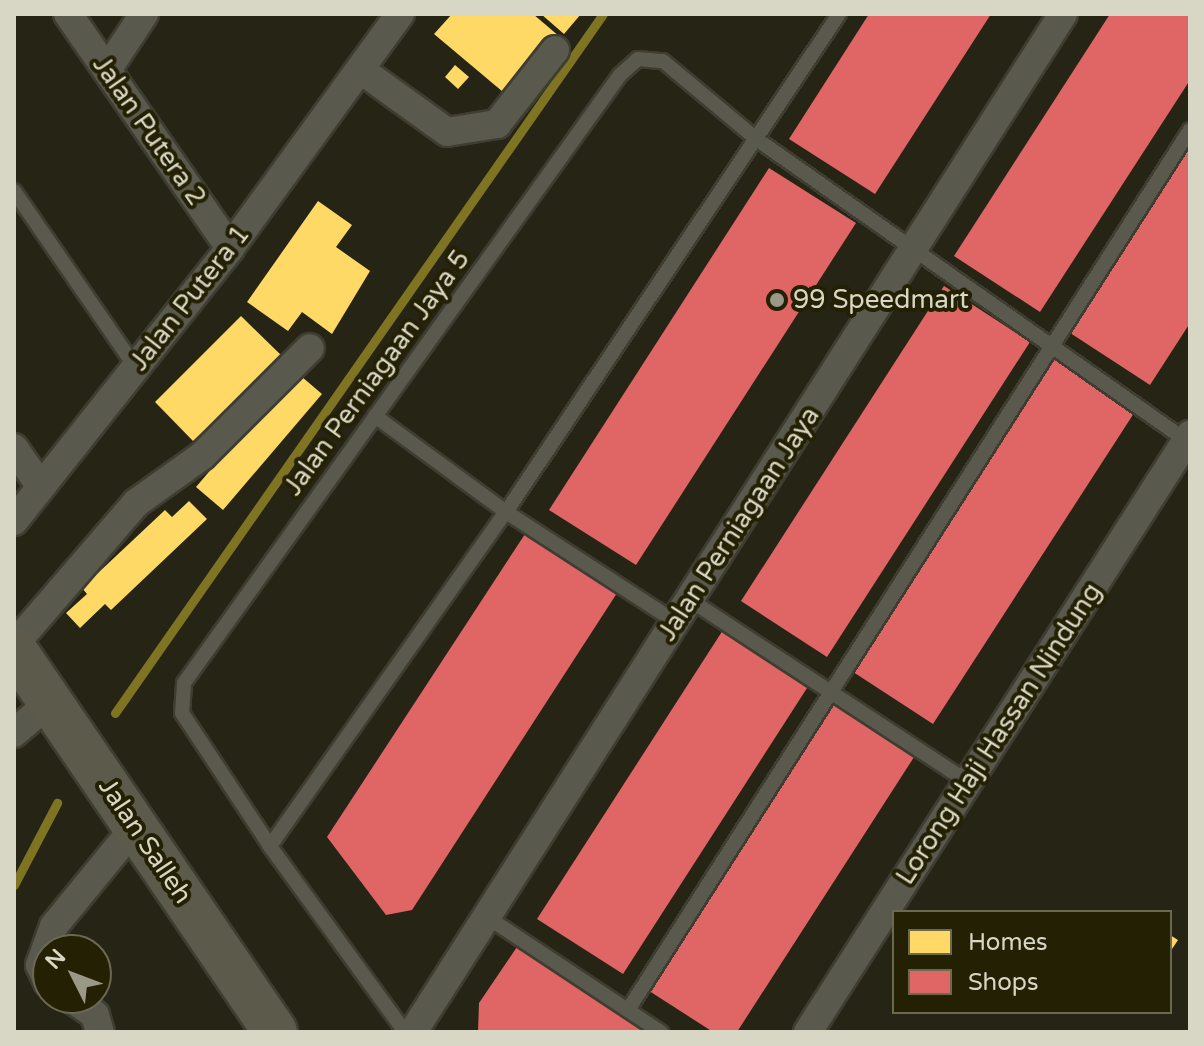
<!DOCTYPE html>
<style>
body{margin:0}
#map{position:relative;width:1204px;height:1046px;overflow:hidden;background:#262414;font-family:"Varela Round",sans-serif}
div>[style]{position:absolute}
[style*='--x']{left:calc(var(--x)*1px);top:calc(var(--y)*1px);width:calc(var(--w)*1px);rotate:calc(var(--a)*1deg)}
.homes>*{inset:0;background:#ffd966}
.shops>*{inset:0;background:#e06666}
.stream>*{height:9px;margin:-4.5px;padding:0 4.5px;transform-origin:4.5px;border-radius:4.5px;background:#7f7422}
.roads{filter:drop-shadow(2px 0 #3f3d32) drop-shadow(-2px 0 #3f3d32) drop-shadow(0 2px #3f3d32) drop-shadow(0 -2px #3f3d32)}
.service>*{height:14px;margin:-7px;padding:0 7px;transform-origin:7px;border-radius:7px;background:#5a594d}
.minor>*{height:28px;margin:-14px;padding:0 14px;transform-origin:14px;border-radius:14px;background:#5a594d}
.primary>*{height:44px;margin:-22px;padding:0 22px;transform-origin:22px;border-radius:22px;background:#5c5a4a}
.dots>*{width:22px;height:22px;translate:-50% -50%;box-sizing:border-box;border:4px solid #242003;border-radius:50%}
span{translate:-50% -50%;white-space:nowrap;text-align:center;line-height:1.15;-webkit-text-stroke:8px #242003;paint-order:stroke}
.street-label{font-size:26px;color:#d8d6c5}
.poi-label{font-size:26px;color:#d8d6c5}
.left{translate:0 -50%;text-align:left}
.frame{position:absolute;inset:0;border:16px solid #d8d6c5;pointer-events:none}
.legend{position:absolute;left:892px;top:910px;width:280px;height:104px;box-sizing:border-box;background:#242003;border:2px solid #6c6951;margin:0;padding:10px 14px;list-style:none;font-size:24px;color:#d8d6c5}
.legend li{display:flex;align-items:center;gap:16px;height:40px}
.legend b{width:40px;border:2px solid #6c6951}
.north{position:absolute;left:32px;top:934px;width:80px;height:80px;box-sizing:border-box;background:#242003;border:2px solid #6c6951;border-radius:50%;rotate:312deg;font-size:22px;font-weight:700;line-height:32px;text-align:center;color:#d8d6c5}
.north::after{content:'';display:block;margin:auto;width:28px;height:36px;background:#9a9887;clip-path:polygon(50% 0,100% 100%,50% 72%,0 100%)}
</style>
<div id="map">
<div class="homes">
<div style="clip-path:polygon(452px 14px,533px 14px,560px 37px,509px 97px,434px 34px)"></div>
<div style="clip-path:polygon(541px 14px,581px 14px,564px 34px)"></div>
<div style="clip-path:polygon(455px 65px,469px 77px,458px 89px,445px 77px)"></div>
<div style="clip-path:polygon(318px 201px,352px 225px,336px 247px,370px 271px,332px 334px,302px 312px,288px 331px,247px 302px)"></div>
<div style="clip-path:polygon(241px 316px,283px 357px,193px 441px,155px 402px)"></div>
<div style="clip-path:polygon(295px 371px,322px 394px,223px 510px,196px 487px)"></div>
<div style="clip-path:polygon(189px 501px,207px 519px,111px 610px,105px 604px,80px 628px,66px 613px,87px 594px,82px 588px,165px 510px,172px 517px)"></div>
<div style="clip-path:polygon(1170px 935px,1178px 940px,1170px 952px)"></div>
</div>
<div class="shops">
<div style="clip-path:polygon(869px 14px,991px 14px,875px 194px,789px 139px)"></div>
<div style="clip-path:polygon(1110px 14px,1190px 14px,1190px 80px,1040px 312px,954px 256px)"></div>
<div style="clip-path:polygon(1190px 133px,1190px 323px,1150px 385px,1064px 329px)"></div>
<div style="clip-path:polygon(769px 168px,856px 223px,636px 565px,549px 510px)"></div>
<div style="clip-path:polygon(944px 286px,1030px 342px,827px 657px,741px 601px)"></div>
<div style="clip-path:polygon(1050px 354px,1136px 410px,933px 724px,847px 668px)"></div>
<div style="clip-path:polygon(527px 531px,619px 590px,412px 910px,386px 915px,327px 837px)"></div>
<div style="clip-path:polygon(723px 630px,809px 685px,623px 974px,537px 919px)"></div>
<div style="clip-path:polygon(829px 699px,916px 754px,737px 1032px,713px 1032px,643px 987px)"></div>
<div style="clip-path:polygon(521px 941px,659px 1032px,478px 1032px,479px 1003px)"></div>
</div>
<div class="stream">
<div style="--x:115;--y:713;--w:852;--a:-55.08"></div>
<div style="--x:14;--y:885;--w:93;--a:-62.3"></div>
</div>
<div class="roads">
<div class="service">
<div style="--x:14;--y:191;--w:215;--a:55.4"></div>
<div style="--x:375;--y:416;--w:162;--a:36.2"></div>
<div style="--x:506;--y:512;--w:202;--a:32.9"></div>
<div style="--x:690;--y:600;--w:332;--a:33.2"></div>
<div style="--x:270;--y:846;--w:409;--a:-54.8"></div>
<div style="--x:506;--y:512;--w:599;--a:-56.23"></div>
<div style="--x:487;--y:917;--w:209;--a:33.5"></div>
<div style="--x:628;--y:1010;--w:1044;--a:-57.44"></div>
<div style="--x:405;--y:1032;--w:230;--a:-126"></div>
<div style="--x:270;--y:846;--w:159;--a:-123.5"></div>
<div style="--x:182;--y:713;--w:30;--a:-86"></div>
<div style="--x:184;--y:683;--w:748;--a:-54.36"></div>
<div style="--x:620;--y:75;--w:24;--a:-42"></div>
<div style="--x:638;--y:59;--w:25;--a:5"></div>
<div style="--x:663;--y:61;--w:120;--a:39.9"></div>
<div style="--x:755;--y:138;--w:528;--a:35.05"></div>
</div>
<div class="minor">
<div style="--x:68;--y:14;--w:285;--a:55.3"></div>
<div style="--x:107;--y:70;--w:67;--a:-56.5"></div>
<div style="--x:361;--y:70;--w:106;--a:35.8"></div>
<div style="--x:447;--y:132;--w:51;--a:-9.1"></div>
<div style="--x:497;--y:124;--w:94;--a:-51.9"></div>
<div style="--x:14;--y:448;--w:47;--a:55.3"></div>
<div style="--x:14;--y:521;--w:348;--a:-51.6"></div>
<div style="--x:230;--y:248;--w:289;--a:-54"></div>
<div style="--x:14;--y:645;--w:187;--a:-49.3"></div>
<div style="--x:136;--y:503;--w:82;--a:-35.6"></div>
<div style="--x:203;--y:455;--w:151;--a:-45"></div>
<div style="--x:14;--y:733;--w:48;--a:-40.7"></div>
<div style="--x:48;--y:982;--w:19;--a:-115"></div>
<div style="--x:40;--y:965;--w:41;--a:-70.3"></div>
<div style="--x:54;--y:926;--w:128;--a:-50.7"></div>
<div style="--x:71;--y:998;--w:29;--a:35"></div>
<div style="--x:95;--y:1015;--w:18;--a:74"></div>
<div style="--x:413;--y:1032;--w:1208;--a:-57.44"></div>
<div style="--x:808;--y:1032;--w:709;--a:-57.39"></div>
</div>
<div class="primary">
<div style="--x:14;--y:649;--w:463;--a:55.7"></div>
</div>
</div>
<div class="dots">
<div style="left:777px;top:300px;background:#9a9887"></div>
</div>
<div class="street-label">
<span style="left:149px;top:131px;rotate:55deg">Jalan Putera 2</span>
<span style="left:190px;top:298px;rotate:-52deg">Jalan Putera 1</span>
<span style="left:377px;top:373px;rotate:-54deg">Jalan Perniagaan Jaya 5</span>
<span style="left:739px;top:524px;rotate:-57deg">Jalan Perniagaan Jaya</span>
<span style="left:999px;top:734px;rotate:-57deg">Lorong Haji Hassan Nindung</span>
<span style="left:145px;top:841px;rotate:56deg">Jalan Salleh</span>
</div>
<div class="poi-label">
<span class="left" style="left:793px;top:300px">99 Speedmart</span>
</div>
<div class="frame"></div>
<ul class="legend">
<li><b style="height:22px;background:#ffd966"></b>Homes</li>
<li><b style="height:22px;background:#e06666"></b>Shops</li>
</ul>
<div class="north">N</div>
</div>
